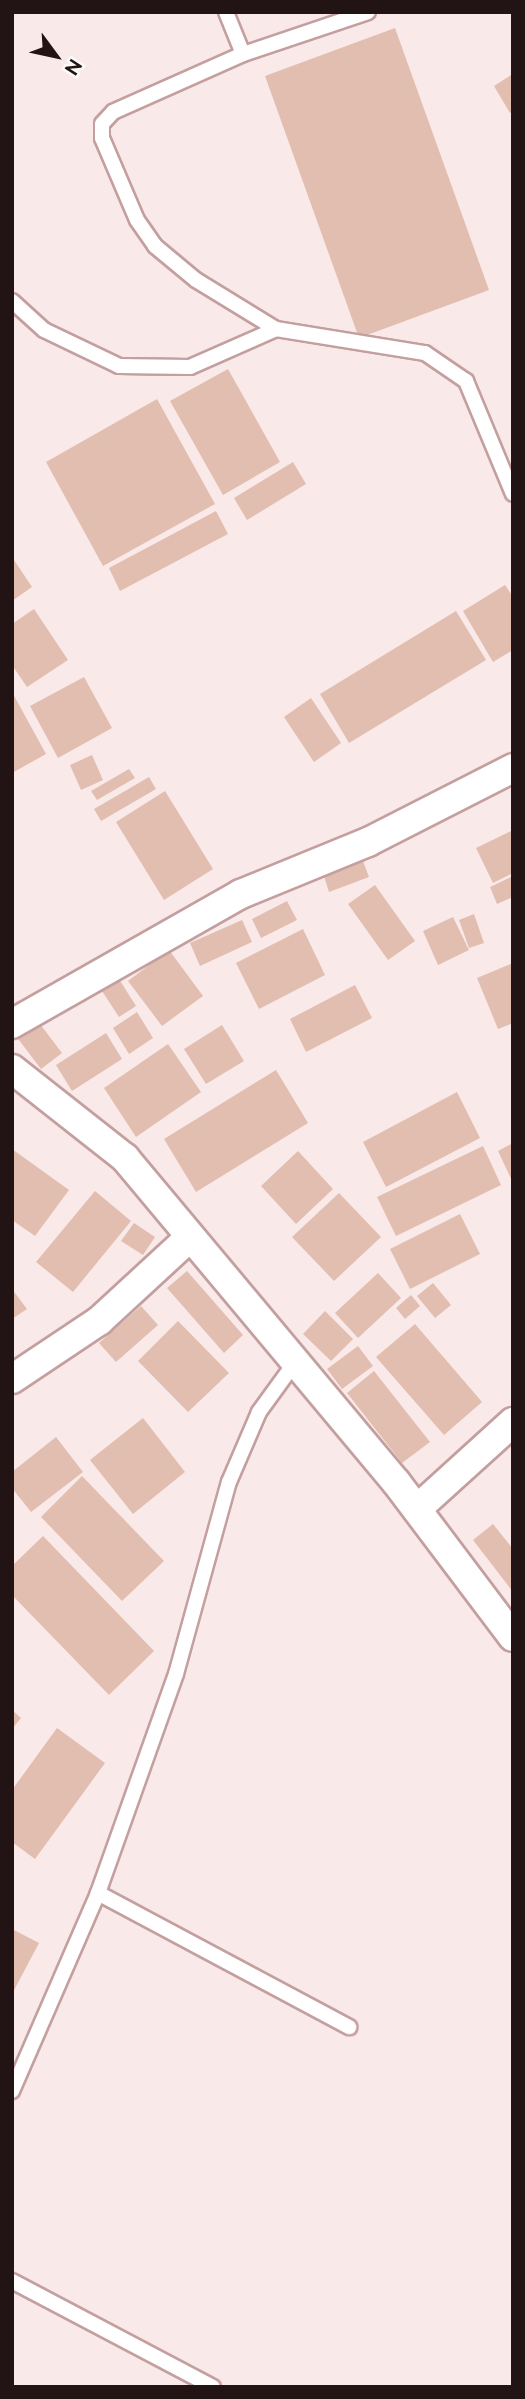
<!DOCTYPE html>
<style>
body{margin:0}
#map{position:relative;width:525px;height:2399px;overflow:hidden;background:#fae9e9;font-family:Raleway,sans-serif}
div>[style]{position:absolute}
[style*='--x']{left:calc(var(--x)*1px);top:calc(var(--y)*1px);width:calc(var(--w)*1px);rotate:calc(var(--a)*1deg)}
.building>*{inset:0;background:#e1beaf}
.roads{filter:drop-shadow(2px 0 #c49f9f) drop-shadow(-2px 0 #c49f9f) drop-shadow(0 2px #c49f9f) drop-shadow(0 -2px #c49f9f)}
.lane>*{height:14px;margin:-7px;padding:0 7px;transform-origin:7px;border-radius:7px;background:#fff}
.street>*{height:28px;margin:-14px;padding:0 14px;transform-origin:14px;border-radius:14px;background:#fff}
span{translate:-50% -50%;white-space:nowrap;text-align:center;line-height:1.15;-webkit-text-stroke:5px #fbfbfb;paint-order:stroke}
.frame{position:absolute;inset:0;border:14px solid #221415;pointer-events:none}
.north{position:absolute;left:21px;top:21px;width:70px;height:70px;-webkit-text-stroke:5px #fbfbfb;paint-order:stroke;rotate:123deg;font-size:19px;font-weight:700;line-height:28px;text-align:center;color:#221415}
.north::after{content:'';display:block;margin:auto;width:24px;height:32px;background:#221415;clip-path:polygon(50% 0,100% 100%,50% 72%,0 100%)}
</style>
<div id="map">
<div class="building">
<div style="clip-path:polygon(395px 28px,489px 290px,359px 338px,265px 76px)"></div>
<div style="clip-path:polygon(511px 75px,513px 111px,510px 113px,494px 86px)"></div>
<div style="clip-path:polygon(228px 369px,280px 462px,223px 495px,170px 401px)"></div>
<div style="clip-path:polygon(157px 399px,215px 504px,103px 566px,46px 462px)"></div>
<div style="clip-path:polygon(293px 462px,306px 484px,247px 520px,234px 498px)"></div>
<div style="clip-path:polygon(216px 511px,228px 534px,120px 591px,109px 568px)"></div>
<div style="clip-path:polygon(12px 557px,32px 587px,12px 601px)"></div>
<div style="clip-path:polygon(505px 585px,513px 597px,513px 650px,493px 662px,463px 611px)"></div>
<div style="clip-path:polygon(34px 609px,68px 660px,27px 687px,12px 665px,12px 624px)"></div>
<div style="clip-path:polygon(456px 611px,486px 660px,349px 743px,320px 694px)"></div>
<div style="clip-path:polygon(84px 677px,112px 728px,58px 758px,30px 706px)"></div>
<div style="clip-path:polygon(12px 692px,46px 754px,12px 773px)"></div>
<div style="clip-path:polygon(311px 698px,341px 743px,314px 762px,284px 717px)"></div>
<div style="clip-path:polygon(92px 755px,103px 780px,81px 790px,70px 765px)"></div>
<div style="clip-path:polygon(129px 769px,135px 778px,97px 800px,91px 791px)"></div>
<div style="clip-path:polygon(149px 777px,156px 789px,101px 821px,94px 809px)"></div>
<div style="clip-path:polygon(165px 791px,213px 869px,164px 900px,116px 822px)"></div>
<div style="clip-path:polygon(513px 830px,513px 873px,493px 883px,476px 848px)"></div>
<div style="clip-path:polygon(363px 861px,369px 877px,329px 892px,324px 876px)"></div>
<div style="clip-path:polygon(513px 876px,513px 897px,497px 904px,490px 887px)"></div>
<div style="clip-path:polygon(375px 885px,415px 941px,388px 960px,348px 904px)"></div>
<div style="clip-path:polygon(287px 901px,297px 920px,261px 938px,252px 919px)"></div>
<div style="clip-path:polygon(474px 914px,484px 943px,469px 948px,459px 920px)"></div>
<div style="clip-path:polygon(453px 917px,469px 950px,438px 965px,423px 931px)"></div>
<div style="clip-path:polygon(242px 920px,252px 942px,200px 966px,190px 943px)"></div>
<div style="clip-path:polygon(303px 929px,325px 975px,259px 1009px,236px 963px)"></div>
<div style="clip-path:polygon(169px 950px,203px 996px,162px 1026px,128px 981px)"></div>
<div style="clip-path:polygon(513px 963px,513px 1023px,498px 1029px,477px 978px)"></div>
<div style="clip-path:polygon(119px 979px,136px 1006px,119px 1017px,102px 991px)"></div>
<div style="clip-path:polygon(355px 985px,372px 1018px,306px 1052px,290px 1019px)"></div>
<div style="clip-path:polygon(137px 1012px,153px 1038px,129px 1054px,113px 1028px)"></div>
<div style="clip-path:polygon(37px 1020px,62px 1053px,41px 1069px,16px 1036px)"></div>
<div style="clip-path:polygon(222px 1025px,244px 1061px,206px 1084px,184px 1049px)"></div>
<div style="clip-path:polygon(106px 1033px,122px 1059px,72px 1091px,56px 1065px)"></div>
<div style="clip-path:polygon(168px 1044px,201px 1092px,136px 1137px,104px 1088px)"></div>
<div style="clip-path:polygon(276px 1070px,308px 1123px,196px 1192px,164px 1139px)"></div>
<div style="clip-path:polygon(457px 1092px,480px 1138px,386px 1187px,363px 1142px)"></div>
<div style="clip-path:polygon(513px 1143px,513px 1183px,498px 1151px)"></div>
<div style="clip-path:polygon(483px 1146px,501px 1185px,396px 1236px,377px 1197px)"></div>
<div style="clip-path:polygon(12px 1149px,69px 1190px,35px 1236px,12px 1220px)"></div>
<div style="clip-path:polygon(298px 1151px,333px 1189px,296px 1224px,261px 1186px)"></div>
<div style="clip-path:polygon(95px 1191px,131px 1221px,73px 1292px,36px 1262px)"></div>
<div style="clip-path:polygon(339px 1193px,381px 1237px,334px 1281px,292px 1237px)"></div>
<div style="clip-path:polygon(460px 1214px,480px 1254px,410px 1289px,390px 1249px)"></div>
<div style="clip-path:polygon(134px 1223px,155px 1237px,143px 1255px,121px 1241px)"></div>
<div style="clip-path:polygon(187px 1271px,243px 1335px,224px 1353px,167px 1288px)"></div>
<div style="clip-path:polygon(378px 1273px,401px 1298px,358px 1338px,335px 1313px)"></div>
<div style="clip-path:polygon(433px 1283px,451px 1305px,435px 1318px,417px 1296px)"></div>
<div style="clip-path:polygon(12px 1289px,27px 1309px,12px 1319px)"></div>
<div style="clip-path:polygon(411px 1295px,420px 1306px,405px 1319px,396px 1308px)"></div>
<div style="clip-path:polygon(141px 1306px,158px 1325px,116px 1362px,99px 1343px)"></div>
<div style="clip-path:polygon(325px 1311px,353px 1339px,331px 1361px,303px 1334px)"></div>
<div style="clip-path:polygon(178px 1321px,229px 1373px,188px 1412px,138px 1361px)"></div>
<div style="clip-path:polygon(415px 1324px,482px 1402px,444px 1435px,376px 1357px)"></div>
<div style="clip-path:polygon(358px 1346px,373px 1366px,342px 1389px,327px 1369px)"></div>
<div style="clip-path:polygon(374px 1371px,430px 1442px,402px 1463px,347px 1393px)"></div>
<div style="clip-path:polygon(143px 1418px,185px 1472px,133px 1514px,90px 1460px)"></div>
<div style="clip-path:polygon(56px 1437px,83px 1472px,31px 1512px,12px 1488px,12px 1472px)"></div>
<div style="clip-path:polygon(82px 1476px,164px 1561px,122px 1601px,41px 1517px)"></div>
<div style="clip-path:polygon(493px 1524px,513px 1549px,513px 1592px,473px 1540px)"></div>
<div style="clip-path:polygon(43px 1536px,154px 1651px,109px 1695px,12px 1595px,12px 1566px)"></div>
<div style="clip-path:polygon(12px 1710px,21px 1718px,12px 1729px)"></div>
<div style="clip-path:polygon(57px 1728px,105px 1763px,35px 1859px,12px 1842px,12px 1790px)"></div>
<div style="clip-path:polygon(12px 1929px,39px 1943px,12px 1994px)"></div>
</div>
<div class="roads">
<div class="lane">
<div style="--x:226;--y:12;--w:45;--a:68"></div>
<div style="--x:368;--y:12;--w:132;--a:161.4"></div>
<div style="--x:243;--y:54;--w:142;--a:156"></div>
<div style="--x:113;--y:112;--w:16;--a:133"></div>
<div style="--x:102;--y:124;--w:14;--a:90"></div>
<div style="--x:102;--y:138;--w:89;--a:66.9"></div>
<div style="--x:137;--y:220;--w:32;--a:55"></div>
<div style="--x:155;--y:246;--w:53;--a:39.7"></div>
<div style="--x:196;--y:280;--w:94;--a:31.5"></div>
<div style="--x:276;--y:329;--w:151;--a:9.2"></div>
<div style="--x:425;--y:353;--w:50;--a:34.3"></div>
<div style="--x:466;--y:381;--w:122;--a:67.4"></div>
<div style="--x:12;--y:301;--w:43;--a:42.2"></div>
<div style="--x:44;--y:330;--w:83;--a:25.6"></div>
<div style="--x:119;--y:366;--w:71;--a:0.8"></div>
<div style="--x:190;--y:367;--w:94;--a:-23.8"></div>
<div style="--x:98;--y:1893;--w:285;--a:28.1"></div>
<div style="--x:12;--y:2091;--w:216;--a:-66.5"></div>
<div style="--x:98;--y:1893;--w:232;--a:-70.4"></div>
<div style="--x:176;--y:1674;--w:199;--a:-74.6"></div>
<div style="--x:229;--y:1482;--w:76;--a:-66.8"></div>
<div style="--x:259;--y:1412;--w:63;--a:-54"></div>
<div style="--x:12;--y:2281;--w:227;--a:27.8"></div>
</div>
<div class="street">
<div style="--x:12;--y:1024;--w:263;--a:-29.6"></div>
<div style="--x:241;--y:894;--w:137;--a:-22.3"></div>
<div style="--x:368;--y:842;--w:163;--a:-27"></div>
<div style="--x:12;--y:1069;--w:144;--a:38.2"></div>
<div style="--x:125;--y:1158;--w:422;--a:50.1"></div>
<div style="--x:396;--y:1482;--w:194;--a:53"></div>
<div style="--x:12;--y:1379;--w:105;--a:-33.7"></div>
<div style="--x:99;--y:1321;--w:124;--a:-42.7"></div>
<div style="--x:417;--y:1509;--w:130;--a:-42.2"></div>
</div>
</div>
<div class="frame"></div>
<div class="north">N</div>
</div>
